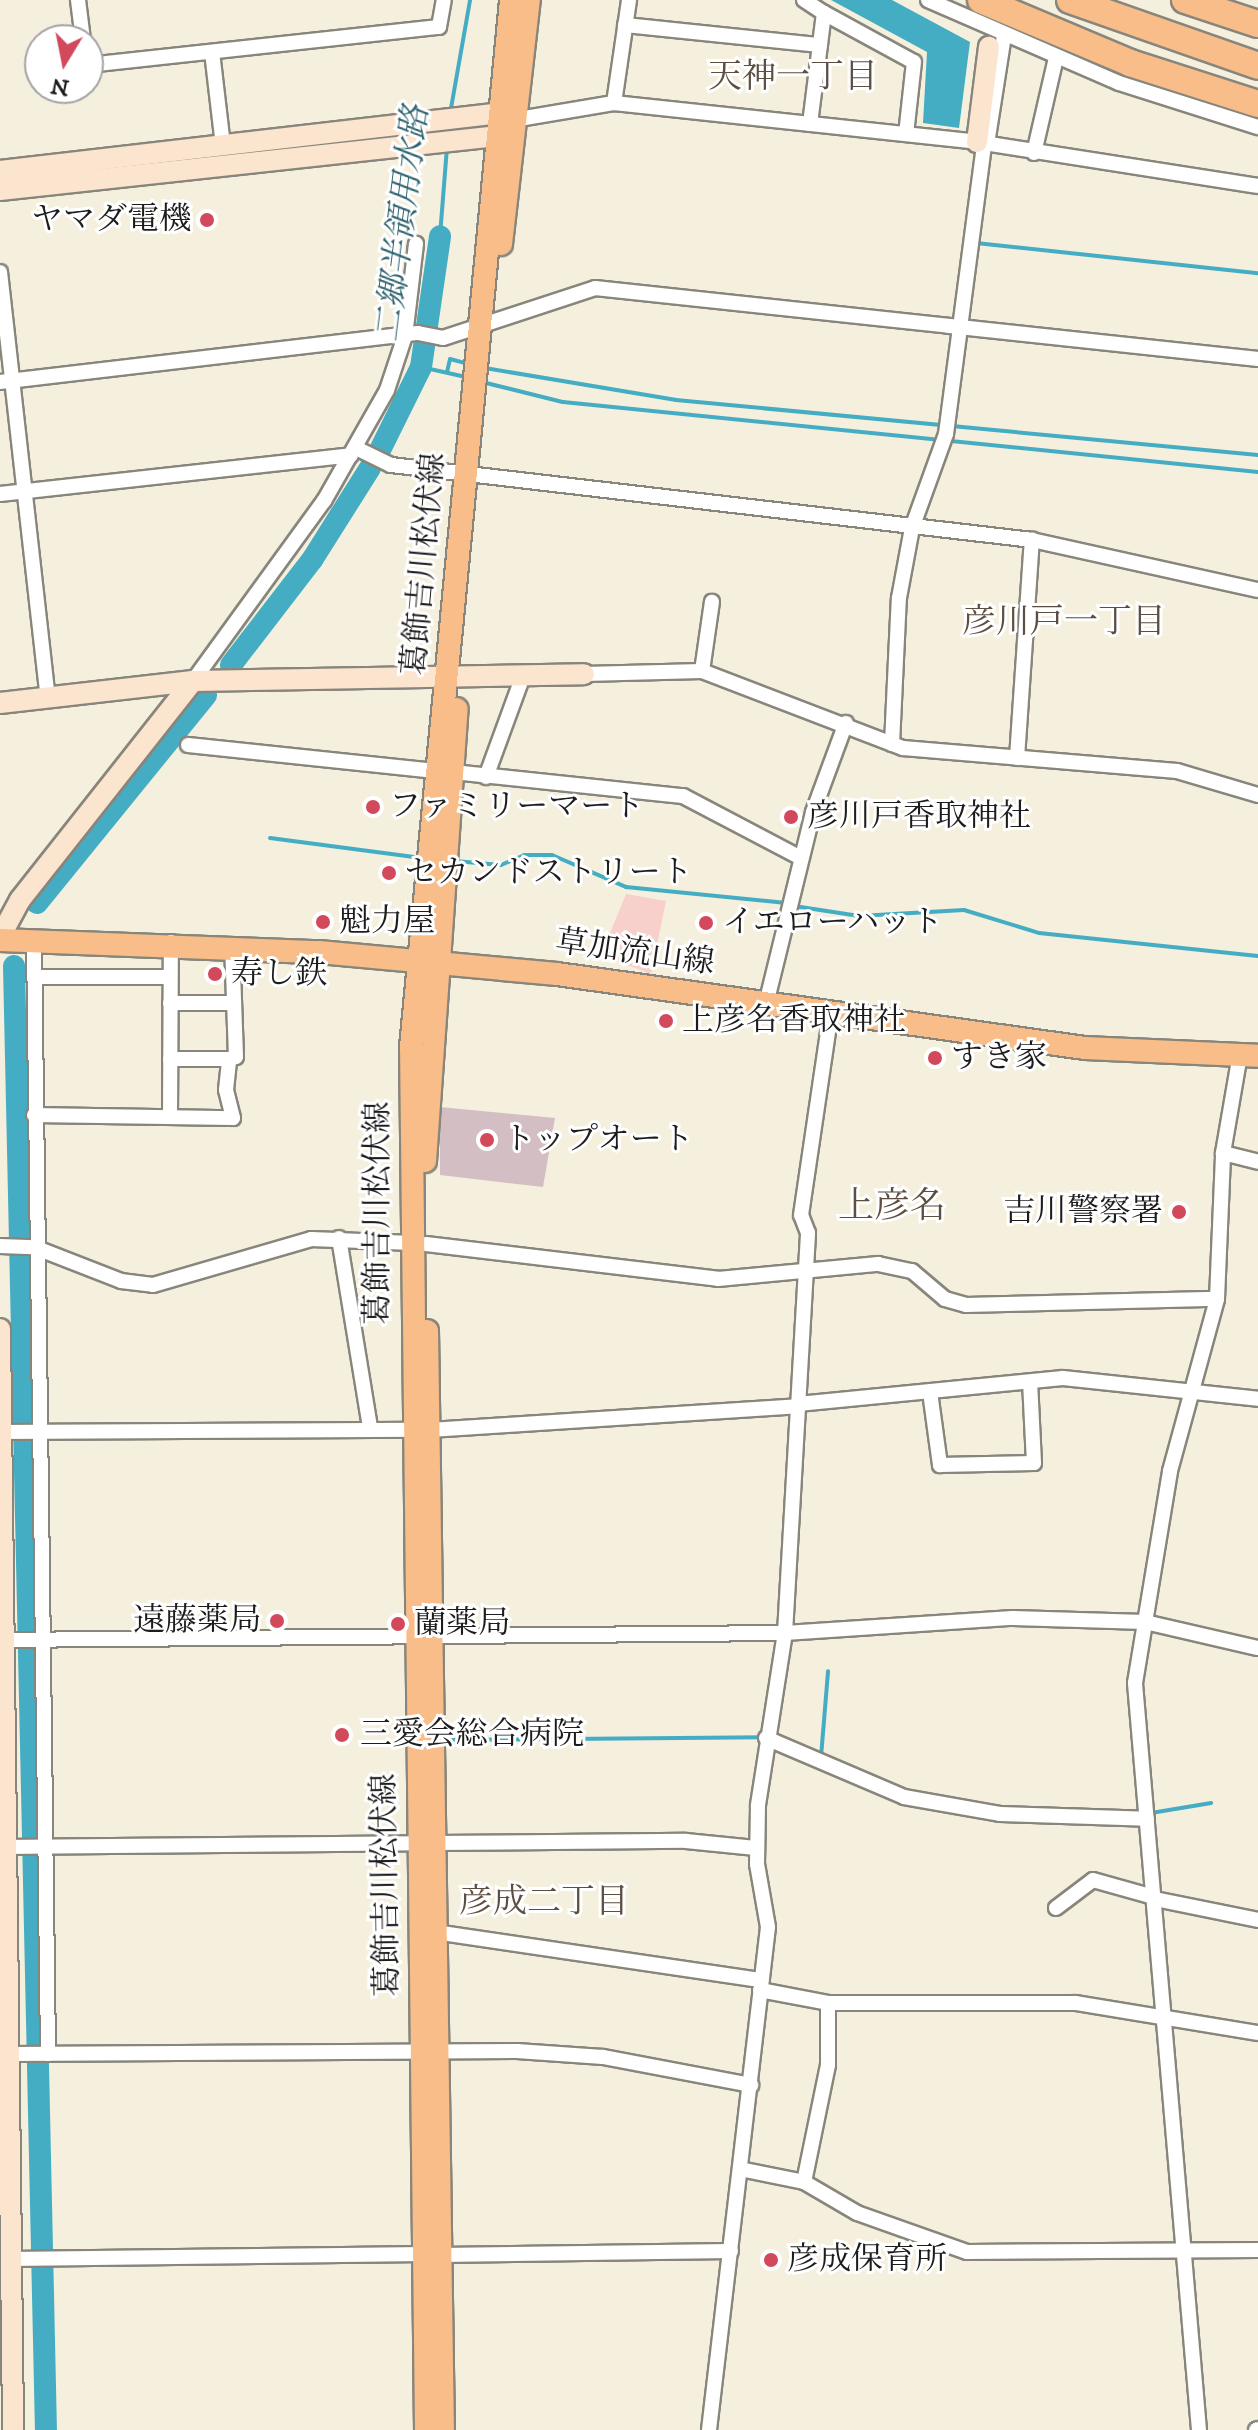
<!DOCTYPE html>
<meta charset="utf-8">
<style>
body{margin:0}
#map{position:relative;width:1258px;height:2430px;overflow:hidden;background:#f5efdd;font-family:"IM FELL DW Pica","Noto Serif JP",serif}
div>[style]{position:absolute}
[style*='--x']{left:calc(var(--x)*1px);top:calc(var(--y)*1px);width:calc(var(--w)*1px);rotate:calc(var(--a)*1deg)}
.built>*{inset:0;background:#f7d0cc}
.industrial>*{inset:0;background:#d2bec3}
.water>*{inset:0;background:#44adc3}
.stream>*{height:4px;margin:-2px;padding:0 2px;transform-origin:2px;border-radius:2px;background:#44adc3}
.river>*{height:22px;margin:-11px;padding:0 11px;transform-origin:11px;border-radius:11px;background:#44adc3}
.roads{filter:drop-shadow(2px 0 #88867c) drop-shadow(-2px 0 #88867c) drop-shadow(0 2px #88867c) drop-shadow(0 -2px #88867c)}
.street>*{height:14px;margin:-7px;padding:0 7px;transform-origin:7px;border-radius:7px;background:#fff}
.secondary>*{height:20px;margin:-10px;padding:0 10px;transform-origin:10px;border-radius:10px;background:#fce5cf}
.primary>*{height:22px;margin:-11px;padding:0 11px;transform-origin:11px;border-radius:11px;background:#f8bd88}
.highway>*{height:26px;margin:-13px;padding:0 13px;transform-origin:13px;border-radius:13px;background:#f8bd88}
.dots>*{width:22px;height:22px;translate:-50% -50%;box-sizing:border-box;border:4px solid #fff;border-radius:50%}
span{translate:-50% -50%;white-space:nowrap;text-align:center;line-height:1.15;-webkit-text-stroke:6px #fff;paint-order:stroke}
.poi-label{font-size:32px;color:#1c1c1c}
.right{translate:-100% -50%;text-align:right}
.left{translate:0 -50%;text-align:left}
.street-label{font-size:32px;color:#1c1c1c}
.neighbourhood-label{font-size:34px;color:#5d4e42}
.water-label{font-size:34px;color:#306470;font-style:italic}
.quarter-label{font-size:36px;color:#5d4e42}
.north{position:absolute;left:24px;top:24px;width:80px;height:80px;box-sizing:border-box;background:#fff;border:2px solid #a4a4a4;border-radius:50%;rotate:190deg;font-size:22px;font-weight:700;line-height:32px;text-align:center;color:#1c1c1c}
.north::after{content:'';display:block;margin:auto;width:28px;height:36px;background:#d1495b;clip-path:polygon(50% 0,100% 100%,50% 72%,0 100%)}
</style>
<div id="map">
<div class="built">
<div style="clip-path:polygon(626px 894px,666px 901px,651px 974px,601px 955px)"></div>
</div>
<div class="industrial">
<div style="clip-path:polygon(440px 1107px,555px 1118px,543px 1187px,440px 1175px)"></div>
</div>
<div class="water">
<div style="clip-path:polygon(831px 0,892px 0,970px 42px,959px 128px,923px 123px,927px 52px)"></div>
</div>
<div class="stream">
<div style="--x:450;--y:114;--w:116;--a:-80"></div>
<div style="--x:440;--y:236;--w:89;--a:-85.5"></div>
<div style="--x:976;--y:243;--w:284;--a:6.1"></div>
<div style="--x:421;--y:367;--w:46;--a:12.5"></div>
<div style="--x:485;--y:368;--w:194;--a:9.5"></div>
<div style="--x:676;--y:400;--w:585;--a:5.4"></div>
<div style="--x:447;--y:372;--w:13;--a:-77"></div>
<div style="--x:450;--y:359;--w:20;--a:15"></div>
<div style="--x:482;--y:382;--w:83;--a:13.9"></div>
<div style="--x:563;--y:402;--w:699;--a:5.75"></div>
<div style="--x:270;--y:838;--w:153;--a:7.5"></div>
<div style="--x:455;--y:861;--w:46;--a:5"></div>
<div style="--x:501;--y:865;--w:25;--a:-23"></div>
<div style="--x:524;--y:855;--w:28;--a:0"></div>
<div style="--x:552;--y:855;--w:81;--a:23.4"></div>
<div style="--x:626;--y:887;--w:161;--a:5.7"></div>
<div style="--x:794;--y:906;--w:66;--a:8.7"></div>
<div style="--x:859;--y:916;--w:105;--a:-3.3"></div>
<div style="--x:964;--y:910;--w:78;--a:17"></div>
<div style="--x:1039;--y:933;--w:220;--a:6"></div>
<div style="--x:447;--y:1740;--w:317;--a:-0.5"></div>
<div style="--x:821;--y:1757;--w:86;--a:-85.3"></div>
<div style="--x:1151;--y:1813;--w:61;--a:-9.5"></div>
</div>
<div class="river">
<div style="--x:381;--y:448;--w:90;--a:-63.7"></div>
<div style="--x:421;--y:367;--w:132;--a:-81.7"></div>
<div style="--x:231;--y:665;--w:133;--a:-52.4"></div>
<div style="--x:312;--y:560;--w:109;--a:-57.8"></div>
<div style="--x:37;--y:903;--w:268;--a:-50.9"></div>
<div style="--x:14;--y:966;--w:1464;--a:88.75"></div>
</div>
<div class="roads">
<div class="street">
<div style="--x:78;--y:0;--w:40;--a:82.9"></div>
<div style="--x:804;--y:0;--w:24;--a:33"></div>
<div style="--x:824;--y:13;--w:112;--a:97.2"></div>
<div style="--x:928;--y:0;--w:208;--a:23.5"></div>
<div style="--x:1119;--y:83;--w:146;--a:17.6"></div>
<div style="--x:824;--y:13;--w:102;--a:28.6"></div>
<div style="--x:914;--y:62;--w:72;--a:96.3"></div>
<div style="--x:625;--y:25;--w:196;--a:5.9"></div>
<div style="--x:212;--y:52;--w:95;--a:83.3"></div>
<div style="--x:88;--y:65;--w:353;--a:-6.2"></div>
<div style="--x:439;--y:27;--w:27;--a:-80"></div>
<div style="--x:614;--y:103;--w:104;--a:-81.7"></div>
<div style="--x:513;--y:120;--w:102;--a:-9.6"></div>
<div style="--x:614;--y:103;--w:365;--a:6.1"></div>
<div style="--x:977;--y:142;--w:284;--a:8.9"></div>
<div style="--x:987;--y:144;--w:109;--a:-81.1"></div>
<div style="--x:1034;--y:153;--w:98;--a:-77"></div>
<div style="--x:0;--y:272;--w:429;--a:83.6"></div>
<div style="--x:0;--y:382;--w:421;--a:-6.7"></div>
<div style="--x:418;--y:333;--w:25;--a:11"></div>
<div style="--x:443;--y:338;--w:160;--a:-18.2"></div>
<div style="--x:595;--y:288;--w:667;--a:6.11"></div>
<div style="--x:356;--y:448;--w:39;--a:26"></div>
<div style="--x:391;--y:465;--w:645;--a:6.67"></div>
<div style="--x:1032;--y:540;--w:231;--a:12.5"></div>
<div style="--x:0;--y:494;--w:353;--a:-6.3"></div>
<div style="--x:702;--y:671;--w:70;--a:-81.8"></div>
<div style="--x:584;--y:674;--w:118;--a:-1.5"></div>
<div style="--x:702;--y:671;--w:215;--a:21"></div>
<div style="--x:903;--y:748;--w:275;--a:4.8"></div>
<div style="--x:1177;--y:771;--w:84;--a:16.5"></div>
<div style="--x:193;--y:681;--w:223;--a:-54"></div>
<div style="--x:324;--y:501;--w:128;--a:-60.4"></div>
<div style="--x:387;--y:390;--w:57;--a:-71.6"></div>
<div style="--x:405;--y:336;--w:93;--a:-83.2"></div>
<div style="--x:892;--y:744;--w:146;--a:-87.3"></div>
<div style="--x:899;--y:598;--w:71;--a:-79.5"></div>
<div style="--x:912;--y:528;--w:100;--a:-70.1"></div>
<div style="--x:946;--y:434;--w:292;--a:-82.5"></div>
<div style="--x:188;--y:745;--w:249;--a:6"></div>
<div style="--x:1017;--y:758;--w:219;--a:-86.1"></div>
<div style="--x:453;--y:772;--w:231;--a:6"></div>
<div style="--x:683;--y:796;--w:133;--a:27.7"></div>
<div style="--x:486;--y:777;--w:108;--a:-69.9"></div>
<div style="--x:34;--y:940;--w:1114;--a:89.28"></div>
<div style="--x:34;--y:977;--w:136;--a:0"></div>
<div style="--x:170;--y:1003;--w:60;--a:0"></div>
<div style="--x:766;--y:1004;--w:198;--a:-76.2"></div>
<div style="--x:813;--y:812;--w:95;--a:-69.7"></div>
<div style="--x:170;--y:1059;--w:59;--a:0"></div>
<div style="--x:34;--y:1115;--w:199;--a:0.9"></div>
<div style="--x:233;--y:1118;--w:29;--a:-104"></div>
<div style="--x:226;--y:1090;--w:31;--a:-84"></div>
<div style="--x:229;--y:1059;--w:7;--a:-16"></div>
<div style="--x:236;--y:1057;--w:112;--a:-92"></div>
<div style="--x:170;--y:1115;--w:173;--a:-89.7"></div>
<div style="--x:1223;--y:1153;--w:36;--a:14"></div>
<div style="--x:339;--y:1238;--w:193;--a:80.7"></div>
<div style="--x:426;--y:1244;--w:294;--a:6.8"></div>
<div style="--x:718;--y:1279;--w:161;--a:-5.4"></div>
<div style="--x:878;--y:1264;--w:35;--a:12"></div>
<div style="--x:912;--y:1271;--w:43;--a:40.3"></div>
<div style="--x:945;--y:1299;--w:22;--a:16"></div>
<div style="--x:966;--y:1305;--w:251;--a:-1.4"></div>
<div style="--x:0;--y:1246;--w:34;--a:2"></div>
<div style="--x:34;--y:1247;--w:93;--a:21.3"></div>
<div style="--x:121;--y:1281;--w:32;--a:7"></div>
<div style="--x:153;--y:1285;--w:165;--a:-16.2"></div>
<div style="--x:311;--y:1239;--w:101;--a:2.3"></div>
<div style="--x:930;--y:1392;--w:74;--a:82.2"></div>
<div style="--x:940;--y:1465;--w:94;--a:-1.2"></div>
<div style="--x:1034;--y:1463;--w:81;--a:-92.8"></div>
<div style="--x:798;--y:1404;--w:266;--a:-5.6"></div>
<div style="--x:1063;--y:1378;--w:196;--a:6.1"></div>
<div style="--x:429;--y:1430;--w:370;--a:-3.7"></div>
<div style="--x:0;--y:1432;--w:413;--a:-0.3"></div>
<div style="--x:0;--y:1640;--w:785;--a:-0.51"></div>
<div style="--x:785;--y:1633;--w:228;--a:-3.8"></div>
<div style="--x:1013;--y:1618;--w:132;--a:1.7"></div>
<div style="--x:1145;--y:1622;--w:116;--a:13"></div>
<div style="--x:766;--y:1738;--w:150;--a:23.1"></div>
<div style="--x:904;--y:1797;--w:97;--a:10"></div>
<div style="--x:1000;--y:1814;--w:147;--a:1.9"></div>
<div style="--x:435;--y:1843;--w:251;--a:-0.5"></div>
<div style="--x:686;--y:1841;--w:70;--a:5.7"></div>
<div style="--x:0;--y:1847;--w:419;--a:-0.5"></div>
<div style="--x:1155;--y:1899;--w:105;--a:11.5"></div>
<div style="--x:1056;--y:1908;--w:46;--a:-37.1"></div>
<div style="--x:1093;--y:1880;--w:63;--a:15.6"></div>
<div style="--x:435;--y:1932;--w:330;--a:8.4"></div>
<div style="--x:760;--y:1990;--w:69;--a:10.8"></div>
<div style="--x:828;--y:2003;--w:248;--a:0"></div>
<div style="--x:1076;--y:2003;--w:184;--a:9.4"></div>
<div style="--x:11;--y:2054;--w:506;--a:-0.34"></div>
<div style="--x:517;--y:2051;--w:86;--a:4"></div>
<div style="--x:603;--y:2057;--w:151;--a:10.7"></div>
<div style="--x:740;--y:2169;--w:65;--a:11.5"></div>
<div style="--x:804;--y:2182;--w:61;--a:30.3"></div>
<div style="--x:857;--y:2213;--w:117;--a:19.5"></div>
<div style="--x:967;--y:2252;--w:291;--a:-0.4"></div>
<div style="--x:804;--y:2182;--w:119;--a:-78.4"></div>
<div style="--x:828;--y:2065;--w:62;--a:-90"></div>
<div style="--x:440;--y:2255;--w:291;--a:-0.8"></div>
<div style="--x:10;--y:2259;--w:415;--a:-0.7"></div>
<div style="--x:709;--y:2430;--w:506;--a:-83.31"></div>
<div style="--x:768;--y:1927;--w:64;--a:-99.9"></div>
<div style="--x:757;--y:1864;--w:59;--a:-89"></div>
<div style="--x:758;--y:1805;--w:174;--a:-81.1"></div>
<div style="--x:785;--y:1633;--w:401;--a:-86.7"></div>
<div style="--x:808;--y:1233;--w:19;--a:-111"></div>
<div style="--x:801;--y:1215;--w:205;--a:-81.6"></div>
<div style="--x:1199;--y:2430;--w:750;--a:-94.9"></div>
<div style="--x:1135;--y:1683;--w:215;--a:-80.6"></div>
<div style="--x:1170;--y:1471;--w:178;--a:-74.7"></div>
<div style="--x:1217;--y:1299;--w:146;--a:-87.6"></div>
<div style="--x:1223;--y:1153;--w:99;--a:-80.2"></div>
<div style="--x:1256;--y:2430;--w:2;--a:-27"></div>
</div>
<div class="secondary">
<div style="--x:977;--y:142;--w:96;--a:-82.8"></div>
<div style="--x:0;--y:171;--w:499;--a:-6.6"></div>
<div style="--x:496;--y:114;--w:18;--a:19"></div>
<div style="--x:0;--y:190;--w:497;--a:-6.2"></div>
<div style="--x:494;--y:136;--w:21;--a:-41"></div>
<div style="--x:0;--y:703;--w:194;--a:-6.5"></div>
<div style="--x:193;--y:681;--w:391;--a:-1"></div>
<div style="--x:0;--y:937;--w:42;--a:-61.6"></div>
<div style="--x:20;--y:900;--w:279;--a:-51.7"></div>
<div style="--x:0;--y:1329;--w:1101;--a:89.32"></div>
</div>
<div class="primary">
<div style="--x:501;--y:244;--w:246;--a:-83.5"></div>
<div style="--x:0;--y:940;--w:319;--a:2.2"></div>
<div style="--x:319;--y:952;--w:239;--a:5.3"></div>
<div style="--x:557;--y:974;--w:533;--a:7.98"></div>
<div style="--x:1085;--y:1048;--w:173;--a:2.6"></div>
<div style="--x:425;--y:1161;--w:453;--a:-86"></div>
<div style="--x:427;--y:1331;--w:1099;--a:89.17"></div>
<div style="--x:426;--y:2430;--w:1383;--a:-90.62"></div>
<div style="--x:411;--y:1047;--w:1052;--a:-84.54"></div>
</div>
<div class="highway">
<div style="--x:981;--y:0;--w:162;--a:22.9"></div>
<div style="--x:1130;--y:63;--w:134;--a:17.8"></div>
<div style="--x:1070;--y:0;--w:199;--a:19.3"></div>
<div style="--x:1185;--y:0;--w:77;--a:18.2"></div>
</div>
</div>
<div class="dots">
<div style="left:207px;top:220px;background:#d1495b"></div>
<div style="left:373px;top:807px;background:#d1495b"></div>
<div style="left:791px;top:817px;background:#d1495b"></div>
<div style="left:389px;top:873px;background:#d1495b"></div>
<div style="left:323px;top:922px;background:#d1495b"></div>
<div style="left:706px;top:923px;background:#d1495b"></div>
<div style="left:215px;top:974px;background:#d1495b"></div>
<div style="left:666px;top:1021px;background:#d1495b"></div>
<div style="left:935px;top:1058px;background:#d1495b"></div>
<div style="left:487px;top:1140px;background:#d1495b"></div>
<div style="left:1179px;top:1212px;background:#d1495b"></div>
<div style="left:277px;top:1621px;background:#d1495b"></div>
<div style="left:398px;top:1624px;background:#d1495b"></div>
<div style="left:342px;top:1735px;background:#d1495b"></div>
<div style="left:771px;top:2260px;background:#d1495b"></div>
</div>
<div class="poi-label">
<span class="right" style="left:191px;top:220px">ヤマダ電機</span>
<span class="left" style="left:389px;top:807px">ファミリーマート</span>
<span class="left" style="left:807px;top:817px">彦川戸香取神社</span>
<span class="left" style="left:405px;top:873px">セカンドストリート</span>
<span class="left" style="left:339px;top:922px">魁力屋</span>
<span class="left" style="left:722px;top:923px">イエローハット</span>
<span class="left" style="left:231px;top:974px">寿し鉄</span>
<span class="left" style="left:682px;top:1021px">上彦名香取神社</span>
<span class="left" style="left:951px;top:1058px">すき家</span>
<span class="left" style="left:503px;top:1140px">トップオート</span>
<span class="right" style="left:1163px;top:1212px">吉川警察署</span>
<span class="right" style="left:261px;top:1621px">遠藤薬局</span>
<span class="left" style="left:414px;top:1624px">蘭薬局</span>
<span class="left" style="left:360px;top:1735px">三愛会総合病院</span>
<span class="left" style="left:787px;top:2260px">彦成保育所</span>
</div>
<div class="street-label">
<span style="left:425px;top:564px;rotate:-85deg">葛飾吉川松伏線</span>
<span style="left:635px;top:953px;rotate:8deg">草加流山線</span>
<span style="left:379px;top:1213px;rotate:-90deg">葛飾吉川松伏線</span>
<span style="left:387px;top:1885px;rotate:-91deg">葛飾吉川松伏線</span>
</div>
<div class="neighbourhood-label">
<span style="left:793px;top:78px">天神一丁目</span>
<span style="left:1064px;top:623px">彦川戸一丁目</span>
<span style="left:544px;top:1903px">彦成二丁目</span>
</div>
<div class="water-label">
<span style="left:403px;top:224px;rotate:-83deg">二郷半領用水路</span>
</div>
<div class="quarter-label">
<span style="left:892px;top:1207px">上彦名</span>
</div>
<div class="north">N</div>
</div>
